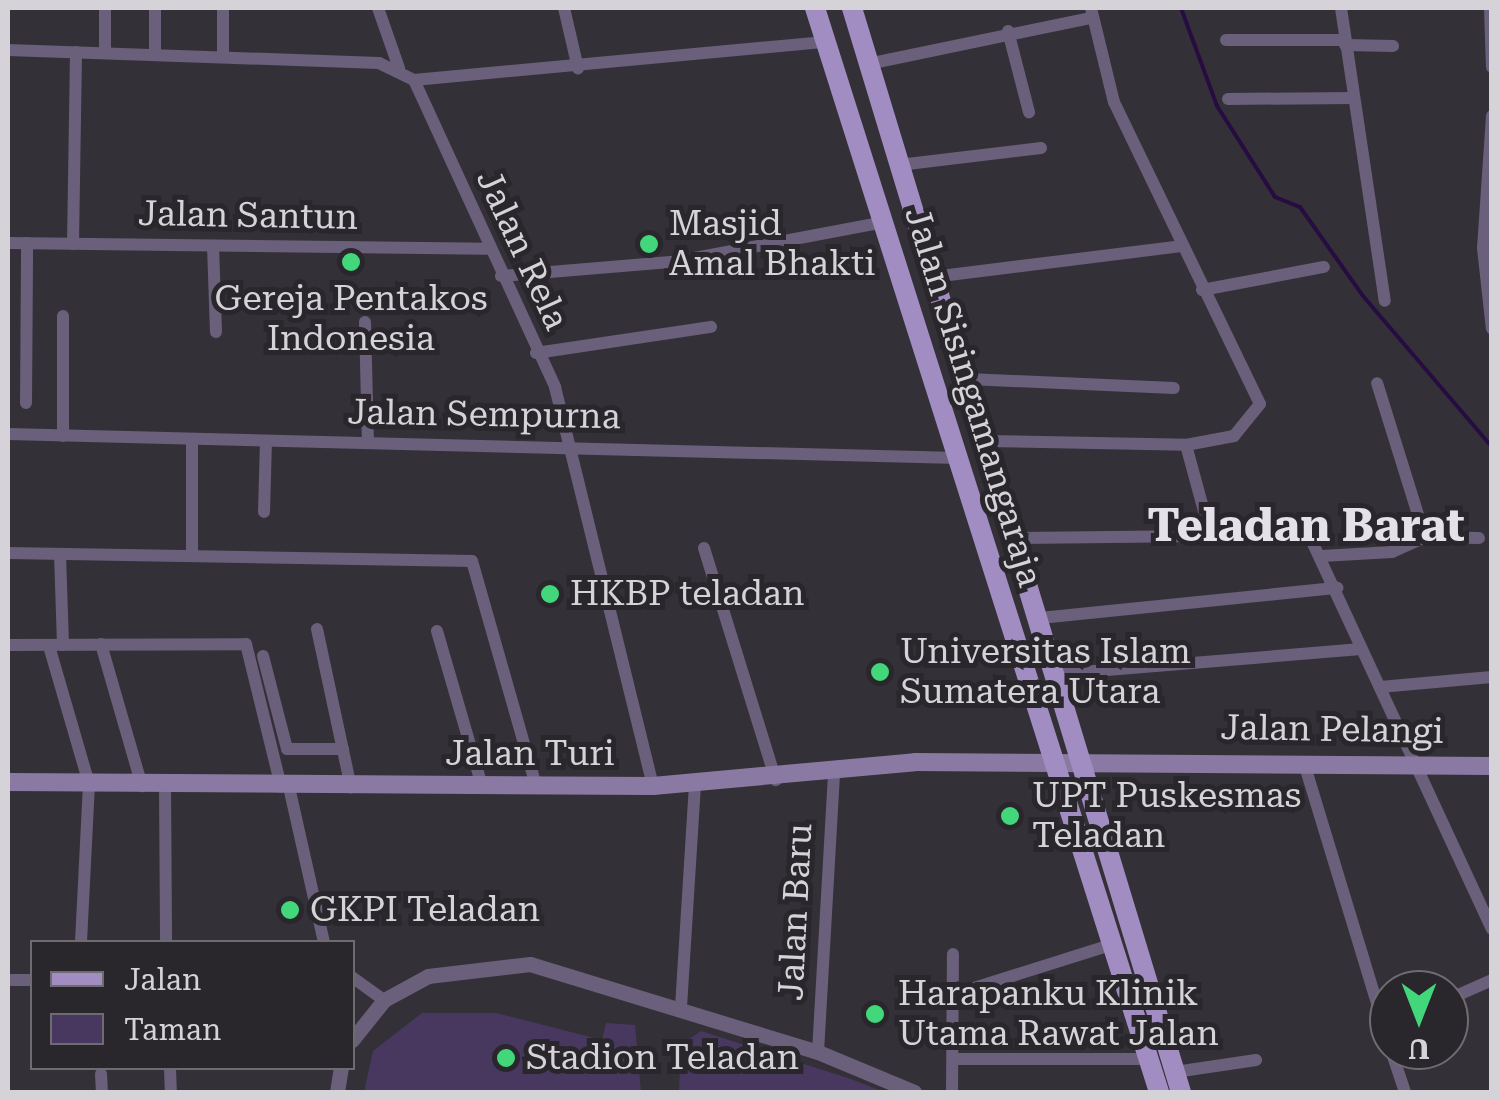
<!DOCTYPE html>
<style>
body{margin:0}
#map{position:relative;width:1499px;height:1100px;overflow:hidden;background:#333137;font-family:"Roboto Serif",serif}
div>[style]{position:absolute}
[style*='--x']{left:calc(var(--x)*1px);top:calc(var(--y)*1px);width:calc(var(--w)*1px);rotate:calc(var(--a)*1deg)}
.green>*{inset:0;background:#48385f}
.stream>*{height:4px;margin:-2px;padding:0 2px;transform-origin:2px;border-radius:2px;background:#270c42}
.minor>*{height:12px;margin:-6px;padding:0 6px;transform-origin:6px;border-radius:6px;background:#6a607b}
.tertiary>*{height:15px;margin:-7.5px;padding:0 7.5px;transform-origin:7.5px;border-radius:7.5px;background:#6a607b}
.secondary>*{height:18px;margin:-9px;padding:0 9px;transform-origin:9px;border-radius:9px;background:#8a7aa3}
.primary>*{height:20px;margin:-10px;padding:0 10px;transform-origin:10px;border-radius:10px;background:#a28dc3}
.dots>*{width:28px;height:28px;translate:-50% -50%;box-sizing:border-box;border:5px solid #29272c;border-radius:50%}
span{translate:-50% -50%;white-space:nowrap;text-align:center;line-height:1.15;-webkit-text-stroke:10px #29272c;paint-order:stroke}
.street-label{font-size:35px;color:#d5d3d7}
.poi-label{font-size:35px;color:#d5d3d7}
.left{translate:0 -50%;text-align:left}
.district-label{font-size:45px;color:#e4e1e9;font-weight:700}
.frame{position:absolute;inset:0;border:10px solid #d5d3d7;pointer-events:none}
.legend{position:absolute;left:30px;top:940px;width:325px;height:130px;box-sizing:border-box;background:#29272c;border:2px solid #6e6c70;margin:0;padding:12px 18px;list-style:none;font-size:30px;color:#d5d3d7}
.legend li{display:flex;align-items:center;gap:20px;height:50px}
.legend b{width:50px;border:2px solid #6e6c70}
.north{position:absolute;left:1369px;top:970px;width:100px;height:100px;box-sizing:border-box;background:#29272c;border:2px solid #6e6c70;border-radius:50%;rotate:180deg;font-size:28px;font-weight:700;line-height:40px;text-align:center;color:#d5d3d7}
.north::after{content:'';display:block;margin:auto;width:35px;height:45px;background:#43d77b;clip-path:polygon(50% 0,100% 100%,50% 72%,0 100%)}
</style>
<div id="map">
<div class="green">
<div style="clip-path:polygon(422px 1013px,496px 1013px,602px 1040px,606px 1023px,635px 1025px,641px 1092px,364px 1092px,373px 1051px)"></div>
<div style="clip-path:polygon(701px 1031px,851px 1079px,884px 1092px,679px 1092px,681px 1045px)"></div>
</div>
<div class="stream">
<div style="--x:1181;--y:8;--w:104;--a:69.8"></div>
<div style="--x:1217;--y:106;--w:108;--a:57.5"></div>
<div style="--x:1275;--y:197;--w:27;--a:22"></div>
<div style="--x:1300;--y:207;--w:109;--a:54.7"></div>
<div style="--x:1363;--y:296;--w:199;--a:49.5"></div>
</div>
<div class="minor">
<div style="--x:378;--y:8;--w:64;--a:70.7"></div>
<div style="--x:564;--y:8;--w:62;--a:76.9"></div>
<div style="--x:1091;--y:8;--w:97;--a:76.3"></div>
<div style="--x:1114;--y:102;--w:335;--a:64.2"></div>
<div style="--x:1260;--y:404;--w:41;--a:129.1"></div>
<div style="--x:1234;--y:436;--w:49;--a:169.4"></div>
<div style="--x:1341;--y:8;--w:296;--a:81.5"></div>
<div style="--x:1490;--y:8;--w:59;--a:88.1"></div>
<div style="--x:1008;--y:31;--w:84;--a:75.5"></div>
<div style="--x:1226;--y:40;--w:118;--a:0"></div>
<div style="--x:1345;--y:45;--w:48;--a:1.2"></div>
<div style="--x:8;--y:50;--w:371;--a:2"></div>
<div style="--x:379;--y:63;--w:39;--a:26"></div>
<div style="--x:414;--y:80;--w:413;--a:-5.3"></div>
<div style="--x:105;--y:53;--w:45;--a:-90"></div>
<div style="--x:155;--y:54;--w:46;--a:-90"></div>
<div style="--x:223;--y:56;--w:48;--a:-90"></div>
<div style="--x:868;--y:64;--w:228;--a:-11.7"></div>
<div style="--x:414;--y:80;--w:338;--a:65.3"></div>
<div style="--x:555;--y:387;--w:411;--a:76.2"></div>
<div style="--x:1228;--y:99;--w:126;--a:-0.5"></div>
<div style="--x:1492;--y:116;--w:132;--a:93.9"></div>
<div style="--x:1483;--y:248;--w:81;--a:83.7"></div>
<div style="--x:899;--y:165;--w:143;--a:-6.8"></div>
<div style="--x:8;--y:243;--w:479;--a:0.7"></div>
<div style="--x:73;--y:244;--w:192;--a:-89.1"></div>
<div style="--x:213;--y:246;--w:86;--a:88"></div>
<div style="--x:501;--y:276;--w:173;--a:-4.7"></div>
<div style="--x:673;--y:262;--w:216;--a:-10.7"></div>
<div style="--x:933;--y:277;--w:250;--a:-7.1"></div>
<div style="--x:1202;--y:290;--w:124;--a:-10.7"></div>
<div style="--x:63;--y:316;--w:120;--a:90"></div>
<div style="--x:365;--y:322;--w:119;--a:88.6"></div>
<div style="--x:536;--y:353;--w:177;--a:-8.5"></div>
<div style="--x:968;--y:379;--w:206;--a:2.5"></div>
<div style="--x:26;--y:403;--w:160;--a:-89.6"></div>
<div style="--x:8;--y:434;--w:950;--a:1.45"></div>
<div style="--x:986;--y:441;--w:200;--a:1.1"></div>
<div style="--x:1186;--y:445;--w:95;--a:74.8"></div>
<div style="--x:264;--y:512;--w:70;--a:-88.4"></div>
<div style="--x:1425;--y:537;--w:54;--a:1.1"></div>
<div style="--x:1018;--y:538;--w:291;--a:-0.6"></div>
<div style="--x:1309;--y:535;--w:434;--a:65.1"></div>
<div style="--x:704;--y:548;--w:243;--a:72.8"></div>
<div style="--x:8;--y:553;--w:464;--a:1"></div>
<div style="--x:472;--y:561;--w:234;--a:74.1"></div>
<div style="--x:60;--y:554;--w:91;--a:88.1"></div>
<div style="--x:192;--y:556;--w:115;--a:-90"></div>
<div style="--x:1322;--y:556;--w:70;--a:-3.3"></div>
<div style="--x:1392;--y:552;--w:36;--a:-24"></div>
<div style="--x:1425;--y:537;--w:161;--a:-107.3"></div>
<div style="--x:1040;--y:618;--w:299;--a:-5.8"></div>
<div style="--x:317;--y:629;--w:162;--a:77.9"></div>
<div style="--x:437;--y:631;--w:161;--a:73.8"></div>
<div style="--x:101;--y:644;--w:148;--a:73.9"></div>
<div style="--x:8;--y:645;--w:238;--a:-0.2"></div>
<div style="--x:246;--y:644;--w:147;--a:76.2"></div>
<div style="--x:49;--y:646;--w:144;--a:73.8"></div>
<div style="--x:89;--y:784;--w:158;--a:92.9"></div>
<div style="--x:263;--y:656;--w:96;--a:75.5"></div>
<div style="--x:287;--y:749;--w:56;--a:0"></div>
<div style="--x:1058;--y:674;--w:304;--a:-4.7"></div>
<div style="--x:1380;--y:687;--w:112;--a:-5.1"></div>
<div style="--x:1304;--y:763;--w:293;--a:73.1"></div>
<div style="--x:165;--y:786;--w:156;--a:89.6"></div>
<div style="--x:289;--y:787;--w:159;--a:77.3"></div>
<div style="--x:352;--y:977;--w:39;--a:36"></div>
<div style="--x:8;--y:980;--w:24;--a:0"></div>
<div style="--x:955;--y:994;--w:163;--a:-17.5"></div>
<div style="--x:1449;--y:999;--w:47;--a:-23.8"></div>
<div style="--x:681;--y:1007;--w:222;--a:-86.4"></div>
<div style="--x:1391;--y:1050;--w:44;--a:71.6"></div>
<div style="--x:818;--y:1052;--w:277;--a:-86.7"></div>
<div style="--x:956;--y:1059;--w:193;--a:0"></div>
<div style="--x:170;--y:1068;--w:24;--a:88"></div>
<div style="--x:1175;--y:1072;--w:82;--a:-8.4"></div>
<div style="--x:101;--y:1074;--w:18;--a:87"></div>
<div style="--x:952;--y:1092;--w:138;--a:-89.6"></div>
</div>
<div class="tertiary">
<div style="--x:352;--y:1040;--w:51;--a:-51.3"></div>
<div style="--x:384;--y:1000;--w:50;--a:-28.6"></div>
<div style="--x:428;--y:976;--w:103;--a:-6.7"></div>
<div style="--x:530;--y:964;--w:301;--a:17"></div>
<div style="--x:818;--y:1052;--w:104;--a:22.6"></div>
<div style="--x:337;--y:1092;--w:24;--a:-81"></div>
</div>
<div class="secondary">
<div style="--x:8;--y:782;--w:645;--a:0.36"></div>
<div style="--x:653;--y:786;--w:263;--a:-5.2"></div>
<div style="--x:915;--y:762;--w:577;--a:0.4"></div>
</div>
<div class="primary">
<div style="--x:815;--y:8;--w:1137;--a:72.39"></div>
<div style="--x:852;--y:8;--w:1133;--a:73.12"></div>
</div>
<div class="dots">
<div style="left:649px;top:244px;background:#43d77b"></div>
<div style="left:351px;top:262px;background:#43d77b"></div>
<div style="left:550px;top:594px;background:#43d77b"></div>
<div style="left:880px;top:672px;background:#43d77b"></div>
<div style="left:1010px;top:816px;background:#43d77b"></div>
<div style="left:290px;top:910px;background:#43d77b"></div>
<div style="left:875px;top:1014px;background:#43d77b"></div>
<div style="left:506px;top:1058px;background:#43d77b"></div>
</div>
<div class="street-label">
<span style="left:248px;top:216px;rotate:1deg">Jalan Santun</span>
<span style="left:522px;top:250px;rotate:65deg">Jalan Rela</span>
<span style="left:973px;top:397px;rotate:73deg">Jalan Sisingamangaraja</span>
<span style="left:484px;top:415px;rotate:1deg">Jalan Sempurna</span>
<span style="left:1332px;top:730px;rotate:1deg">Jalan Pelangi</span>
<span style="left:530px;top:754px">Jalan Turi</span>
<span style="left:796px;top:912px;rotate:-87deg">Jalan Baru</span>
</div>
<div class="poi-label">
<span class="left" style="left:669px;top:244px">Masjid<br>Amal Bhakti</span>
<span style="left:351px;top:319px">Gereja Pentakos<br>Indonesia</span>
<span class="left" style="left:570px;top:594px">HKBP teladan</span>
<span class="left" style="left:900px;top:672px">Universitas Islam<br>Sumatera Utara</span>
<span class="left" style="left:1032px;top:816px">UPT Puskesmas<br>Teladan</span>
<span class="left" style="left:310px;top:910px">GKPI Teladan</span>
<span class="left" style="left:898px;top:1014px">Harapanku Klinik<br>Utama Rawat Jalan</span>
<span class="left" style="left:526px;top:1058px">Stadion Teladan</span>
</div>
<div class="district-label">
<span style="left:1306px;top:526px">Teladan Barat</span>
</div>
<div class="frame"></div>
<ul class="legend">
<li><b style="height:12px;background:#a28dc3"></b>Jalan</li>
<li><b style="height:28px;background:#48385f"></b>Taman</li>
</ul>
<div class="north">U</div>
</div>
